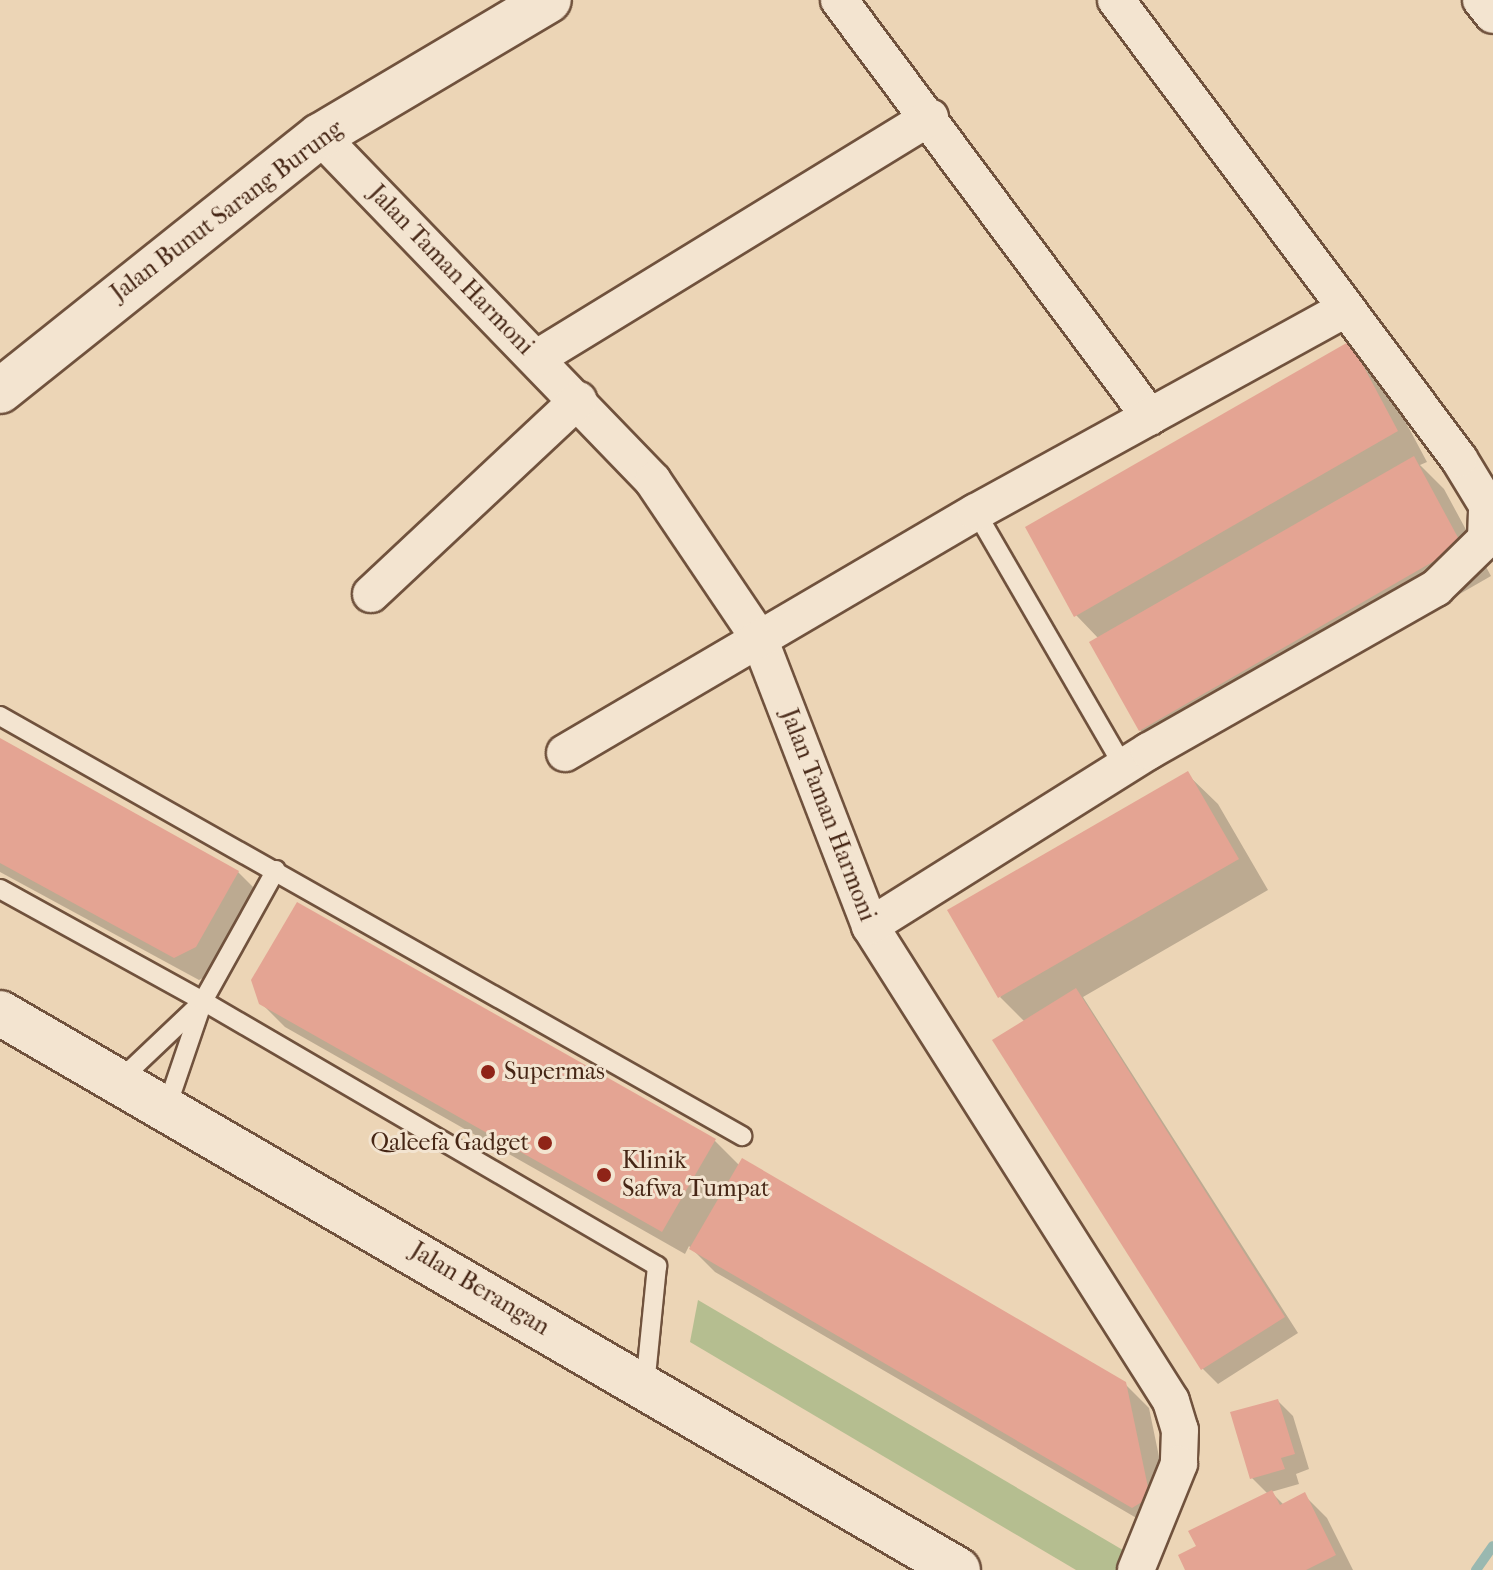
<!DOCTYPE html>
<style>
body{margin:0}
#map{position:relative;width:1493px;height:1570px;overflow:hidden;background:#ecd5b6;font-family:"IM FELL French Canon",serif}
div>[style]{position:absolute}
[style*='--x']{left:calc(var(--x)*1px);top:calc(var(--y)*1px);width:calc(var(--w)*1px);rotate:calc(var(--a)*1deg)}
.green>*{inset:0;background:#b5be90}
.shadow>*{inset:0;background:#0003}
.stream>*{height:10px;margin:-5px;padding:0 5px;transform-origin:5px;border-radius:5px;background:#99b8b0}
.building>*{inset:0;background:#e4a493}
.roads{filter:drop-shadow(2px 0 #70523d) drop-shadow(-2px 0 #70523d) drop-shadow(0 2px #70523d) drop-shadow(0 -2px #70523d)}
.service>*{height:18px;margin:-9px;padding:0 9px;transform-origin:9px;border-radius:9px;background:#f3e4d0}
.minor>*{height:36px;margin:-18px;padding:0 18px;transform-origin:18px;border-radius:18px;background:#f3e4d0}
.tertiary>*{height:44px;margin:-22px;padding:0 22px;transform-origin:22px;border-radius:22px;background:#f3e4d0}
.secondary>*{height:44px;margin:-22px;padding:0 22px;transform-origin:22px;border-radius:22px;background:#f3e4d0}
.dots>*{width:22px;height:22px;translate:-50% -50%;box-sizing:border-box;border:4px solid #f3e4d0;border-radius:50%}
span{translate:-50% -50%;white-space:nowrap;text-align:center;line-height:1.15;-webkit-text-stroke:6px #f3e4d0;paint-order:stroke}
.street-label{font-size:24px;color:#462615}
.poi-label{font-size:24px;color:#462615}
.left{translate:0 -50%;text-align:left}
.right{translate:-100% -50%;text-align:right}
</style>
<div id="map">
<div class="green">
<div style="clip-path:polygon(698px 1300px,1133px 1556px,1126px 1570px,1076px 1570px,690px 1342px)"></div>
</div>
<div class="shadow">
<div style="clip-path:polygon(1350px 344px,1380px 374px,1427px 462px,1420px 465px,1444px 489px,1491px 576px,1171px 760px,1140px 730px,1099px 639px,1076px 615px)"></div>
<div style="clip-path:polygon(0 740px,238px 872px,261px 895px,219px 970px,199px 980px,0 872px)"></div>
<div style="clip-path:polygon(1187px 774px,1218px 804px,1268px 890px,1083px 997px,1298px 1333px,1218px 1384px,1202px 1368px,1025px 1022px,1000px 997px)"></div>
<div style="clip-path:polygon(261px 1003px,715px 1141px,740px 1166px,1125px 1384px,1149px 1408px,1172px 1520px,1157px 1530px,715px 1272px,689px 1246px,685px 1254px,285px 1027px)"></div>
<div style="clip-path:polygon(1278px 1401px,1293px 1416px,1309px 1469px,1296px 1474px,1299px 1484px,1271px 1492px,1284px 1505px,1304px 1495px,1327px 1518px,1353px 1570px,1188px 1570px,1199px 1547px,1268px 1494px,1252px 1478px)"></div>
</div>
<div class="stream">
<div style="--x:1476;--y:1570;--w:29;--a:-55"></div>
</div>
<div class="building">
<div style="clip-path:polygon(1350px 341px,1398px 431px,1074px 617px,1025px 527px)"></div>
<div style="clip-path:polygon(1414px 456px,1462px 545px,1139px 731px,1089px 642px)"></div>
<div style="clip-path:polygon(0 738px,239px 871px,196px 947px,174px 958px,0 863px)"></div>
<div style="clip-path:polygon(1188px 771px,1239px 859px,998px 998px,947px 910px)"></div>
<div style="clip-path:polygon(297px 902px,716px 1139px,662px 1232px,259px 1004px,251px 980px)"></div>
<div style="clip-path:polygon(1076px 988px,1285px 1317px,1201px 1370px,992px 1040px)"></div>
<div style="clip-path:polygon(742px 1158px,1126px 1382px,1150px 1497px,1132px 1508px,689px 1249px)"></div>
<div style="clip-path:polygon(1278px 1399px,1295px 1454px,1281px 1458px,1285px 1469px,1250px 1479px,1230px 1412px)"></div>
<div style="clip-path:polygon(1272px 1490px,1280px 1505px,1305px 1492px,1336px 1555px,1306px 1570px,1185px 1570px,1178px 1555px,1196px 1546px,1188px 1531px)"></div>
</div>
<div class="roads">
<div class="service">
<div style="--x:976;--y:512;--w:295;--a:59.9"></div>
<div style="--x:0;--y:716;--w:853;--a:29.51"></div>
<div style="--x:0;--y:889;--w:232;--a:28.9"></div>
<div style="--x:203;--y:1001;--w:109;--a:108.8"></div>
<div style="--x:203;--y:1001;--w:526;--a:30.27"></div>
<div style="--x:657;--y:1266;--w:122;--a:95.7"></div>
<div style="--x:122;--y:1078;--w:112;--a:-43.5"></div>
<div style="--x:203;--y:1001;--w:150;--a:-60.9"></div>
</div>
<div class="minor">
<div style="--x:839;--y:0;--w:520;--a:53.28"></div>
<div style="--x:1481;--y:0;--w:19;--a:51"></div>
<div style="--x:320;--y:136;--w:479;--a:46"></div>
<div style="--x:653;--y:481;--w:189;--a:56"></div>
<div style="--x:759;--y:638;--w:309;--a:68.9"></div>
<div style="--x:870;--y:926;--w:562;--a:57.64"></div>
<div style="--x:1171;--y:1401;--w:30;--a:73"></div>
<div style="--x:1180;--y:1430;--w:34;--a:92"></div>
<div style="--x:1179;--y:1464;--w:114;--a:112.1"></div>
<div style="--x:537;--y:358;--w:461;--a:-31.5"></div>
<div style="--x:371;--y:594;--w:284;--a:-43.1"></div>
<div style="--x:565;--y:753;--w:476;--a:-30.4"></div>
<div style="--x:976;--y:512;--w:419;--a:-28.8"></div>
<div style="--x:870;--y:926;--w:329;--a:-32.1"></div>
<div style="--x:1149;--y:751;--w:330;--a:-29.6"></div>
<div style="--x:1436;--y:588;--w:70;--a:-44.4"></div>
<div style="--x:1486;--y:539;--w:34;--a:-88"></div>
<div style="--x:1487;--y:505;--w:54;--a:-121.3"></div>
<div style="--x:1459;--y:459;--w:573;--a:-126.77"></div>
</div>
<div class="tertiary">
<div style="--x:0;--y:391;--w:409;--a:-38.6"></div>
<div style="--x:320;--y:136;--w:266;--a:-30.7"></div>
</div>
<div class="secondary">
<div style="--x:0;--y:1013;--w:1108;--a:30.17"></div>
</div>
</div>
<div class="dots">
<div style="left:488px;top:1072px;background:#8f2418"></div>
<div style="left:545px;top:1143px;background:#8f2418"></div>
<div style="left:604px;top:1175px;background:#8f2418"></div>
</div>
<div class="street-label">
<span style="left:227px;top:211px;rotate:-37deg">Jalan Bunut Sarang Burung</span>
<span style="left:451px;top:270px;rotate:46deg">Jalan Taman Harmoni</span>
<span style="left:828px;top:815px;rotate:69deg">Jalan Taman Harmoni</span>
<span style="left:480px;top:1289px;rotate:31deg">Jalan Berangan</span>
</div>
<div class="poi-label">
<span class="left" style="left:504px;top:1072px">Supermas</span>
<span class="right" style="left:529px;top:1143px">Qaleefa Gadget</span>
<span class="left" style="left:622px;top:1175px">Klinik<br>Safwa Tumpat</span>
</div>
</div>
